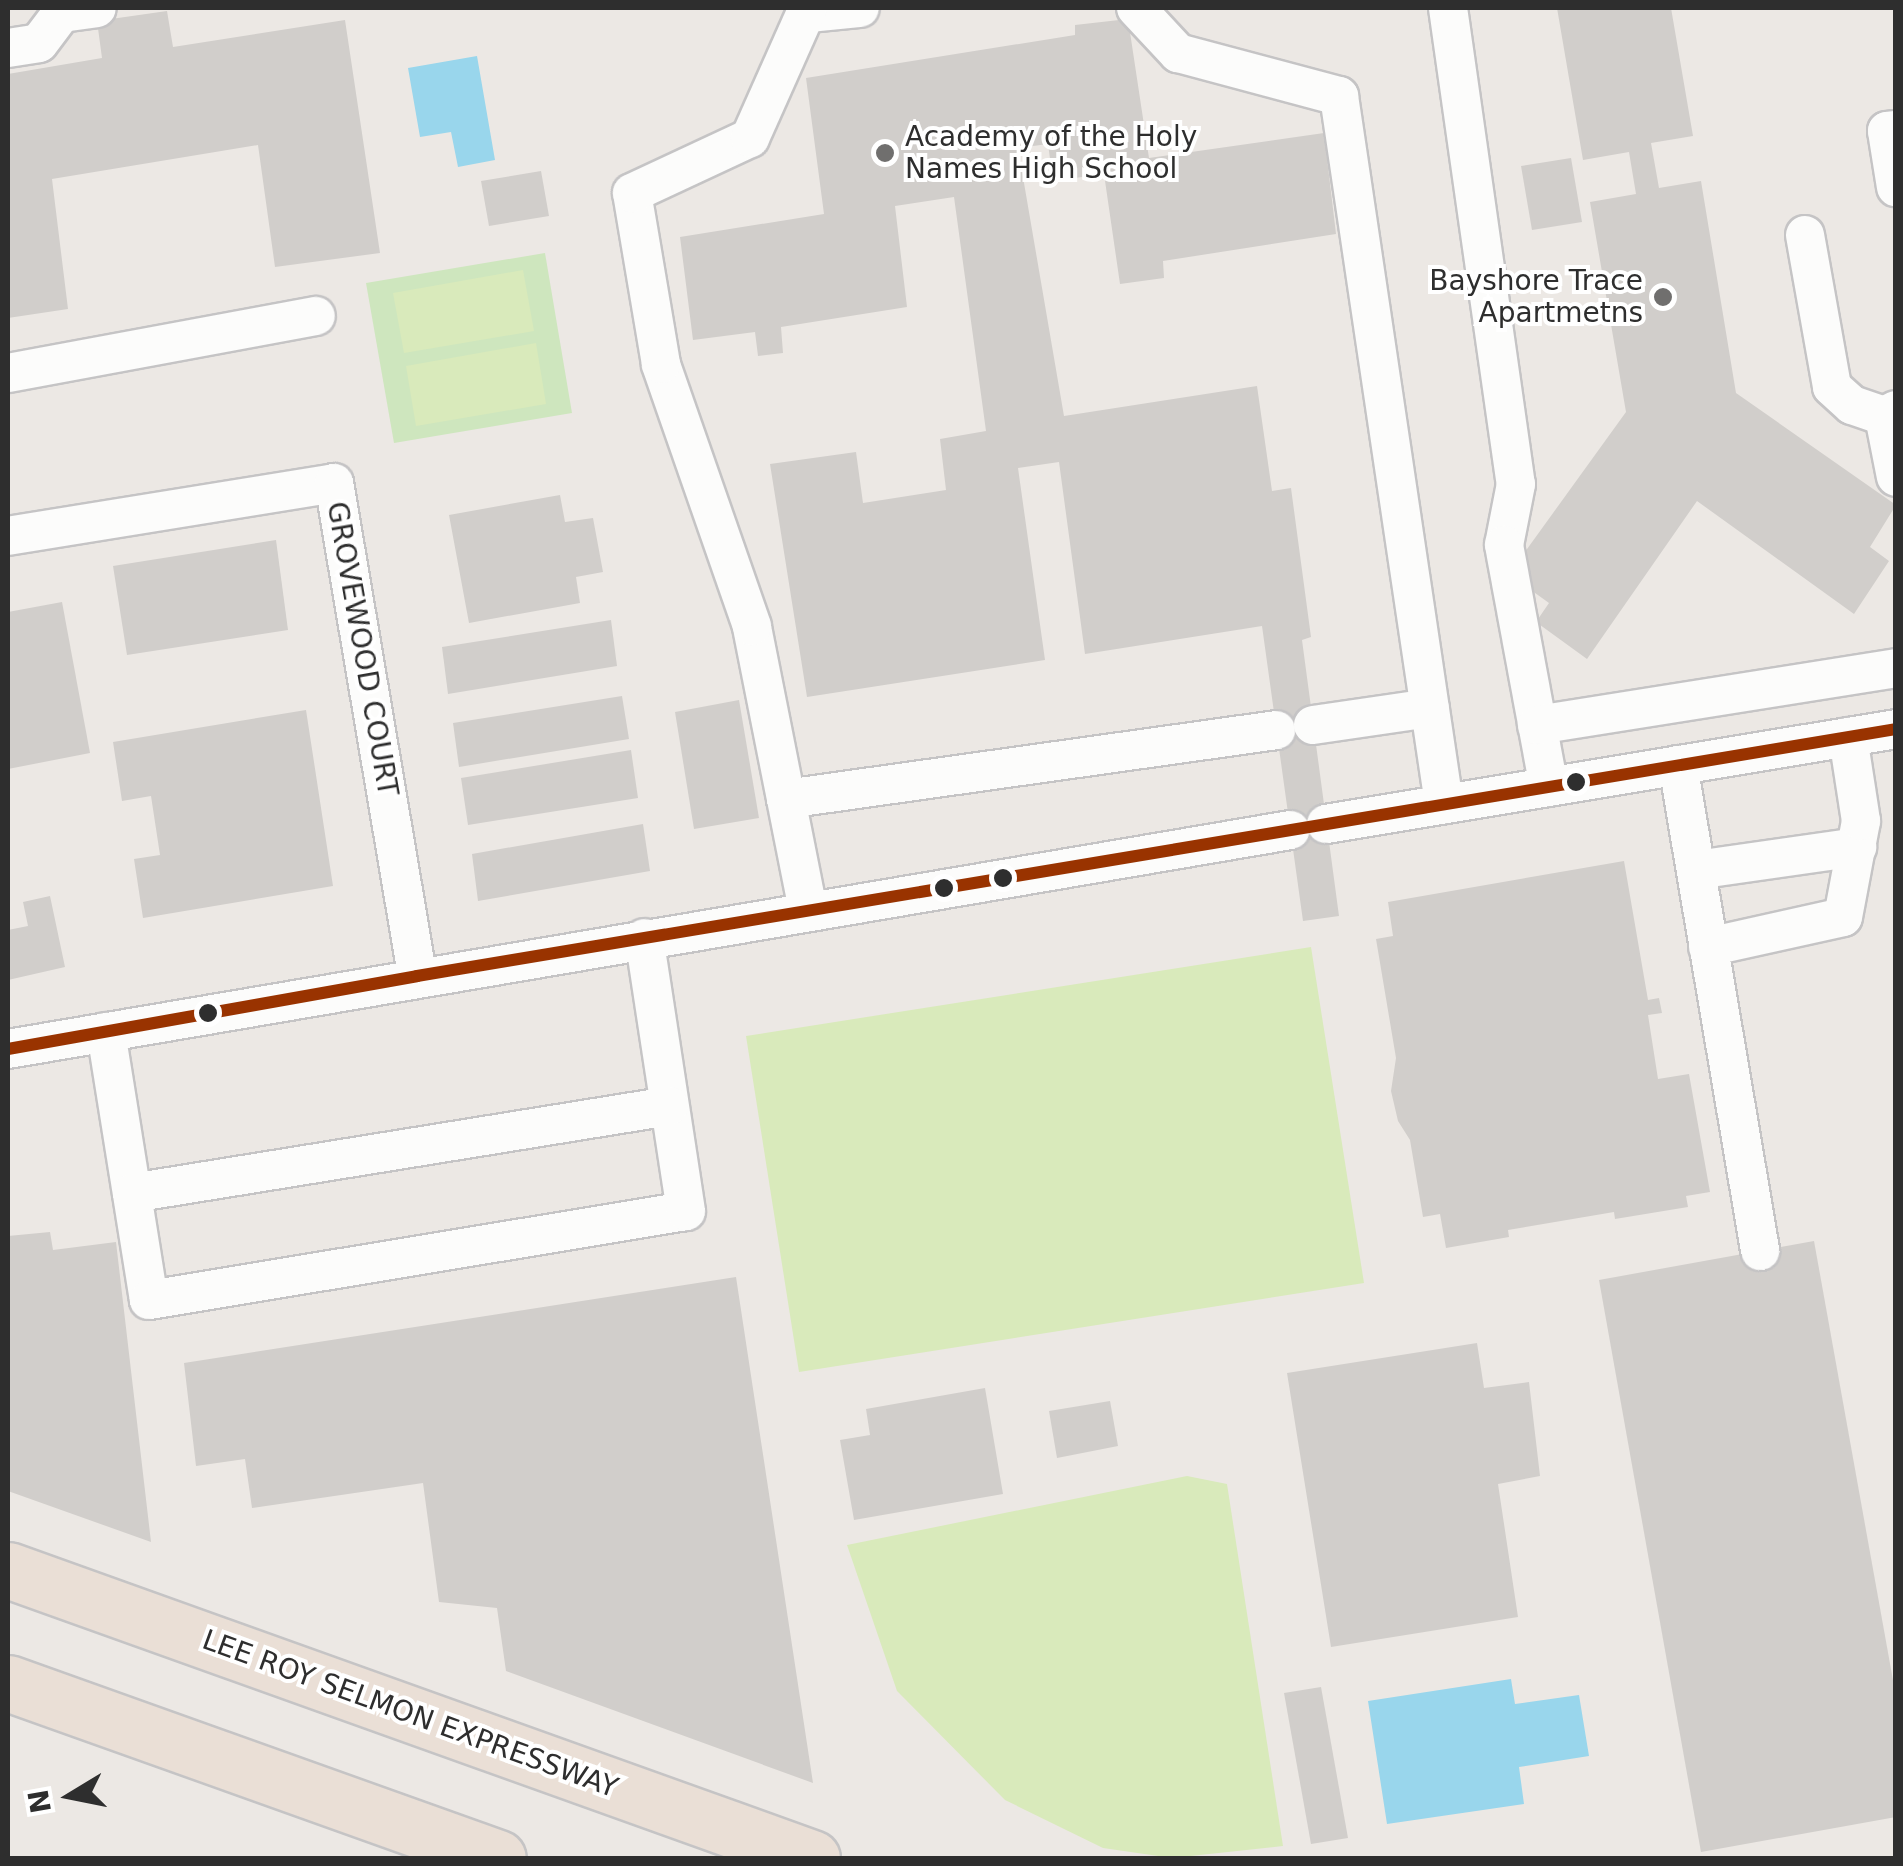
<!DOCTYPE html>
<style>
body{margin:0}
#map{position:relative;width:1903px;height:1866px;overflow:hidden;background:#ece8e4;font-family:"DejaVu Sans",sans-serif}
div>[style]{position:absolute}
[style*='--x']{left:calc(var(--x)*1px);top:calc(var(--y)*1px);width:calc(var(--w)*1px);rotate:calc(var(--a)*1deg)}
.green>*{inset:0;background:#cee6be}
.pitch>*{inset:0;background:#d9eabb}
.water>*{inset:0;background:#99d6ec}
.building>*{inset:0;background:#d1cecb}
.roads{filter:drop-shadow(2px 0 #c5c4c5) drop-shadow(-2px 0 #c5c4c5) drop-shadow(0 2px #c5c4c5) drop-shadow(0 -2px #c5c4c5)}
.minor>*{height:38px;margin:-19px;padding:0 19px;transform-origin:19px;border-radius:19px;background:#fcfcfb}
.highway>*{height:55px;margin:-27.5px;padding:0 27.5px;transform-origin:27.5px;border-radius:27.5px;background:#eadfd6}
.bus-1>*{height:12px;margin:-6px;padding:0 6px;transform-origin:6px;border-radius:6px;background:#930}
.dots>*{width:28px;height:28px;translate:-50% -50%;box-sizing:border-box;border:5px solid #fff;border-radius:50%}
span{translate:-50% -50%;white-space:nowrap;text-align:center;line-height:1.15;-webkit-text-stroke:8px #fff;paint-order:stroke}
.poi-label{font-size:28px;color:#2e2e2e}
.left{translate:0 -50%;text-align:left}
.right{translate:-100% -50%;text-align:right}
.street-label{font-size:28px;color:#2e2e2e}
.frame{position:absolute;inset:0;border:10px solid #2e2e2e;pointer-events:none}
.north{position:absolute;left:20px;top:1746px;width:100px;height:100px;-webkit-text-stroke:8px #fff;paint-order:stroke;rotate:260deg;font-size:28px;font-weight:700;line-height:40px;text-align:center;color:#2e2e2e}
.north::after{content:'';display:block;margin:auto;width:35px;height:45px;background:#2e2e2e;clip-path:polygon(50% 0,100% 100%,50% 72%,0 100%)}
</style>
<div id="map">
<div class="green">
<div style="clip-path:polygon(545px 253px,572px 413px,394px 443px,366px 283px)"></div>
</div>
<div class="pitch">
<div style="clip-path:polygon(523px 270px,534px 331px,404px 353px,393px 293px)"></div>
<div style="clip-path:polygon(536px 343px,546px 404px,416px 426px,406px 366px)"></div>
<div style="clip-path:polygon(1311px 947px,1364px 1283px,799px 1372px,746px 1036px)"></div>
<div style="clip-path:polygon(1187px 1476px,1227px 1484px,1283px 1846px,1172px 1858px,1103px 1848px,1005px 1800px,897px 1691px,847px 1545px)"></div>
</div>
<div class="water">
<div style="clip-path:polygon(477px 56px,495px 160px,458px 167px,451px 132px,420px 137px,408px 68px)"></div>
<div style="clip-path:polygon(1511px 1679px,1515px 1704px,1579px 1695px,1589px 1756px,1519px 1767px,1524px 1804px,1387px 1824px,1368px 1701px)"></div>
</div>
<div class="building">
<div style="clip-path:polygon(1557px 8px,1671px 8px,1693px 136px,1651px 143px,1659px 188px,1701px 181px,1736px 393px,1896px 505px,1870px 547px,1889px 561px,1854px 614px,1697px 501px,1587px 659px,1536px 622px,1549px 603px,1509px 574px,1626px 412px,1590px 202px,1636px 194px,1629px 152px,1583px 160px)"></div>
<div style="clip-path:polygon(167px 11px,173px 47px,345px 20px,380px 253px,275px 267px,258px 145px,52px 179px,68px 309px,8px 318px,8px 74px,102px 58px,97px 21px)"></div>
<div style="clip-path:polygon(1128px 19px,1149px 158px,1324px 133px,1336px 234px,1163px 261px,1164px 278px,1120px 284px,1104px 174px,1053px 181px,1048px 144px,1018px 148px,1064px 416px,1257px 386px,1272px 491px,1291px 488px,1311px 637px,1302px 640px,1339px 916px,1303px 921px,1262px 626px,1085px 654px,1059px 462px,1018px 468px,1045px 660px,807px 697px,770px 464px,856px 452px,863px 503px,946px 490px,940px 439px,986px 431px,954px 197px,895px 206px,907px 307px,781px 327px,783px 353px,758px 356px,755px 332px,693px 340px,680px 237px,824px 214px,806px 78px,1075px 35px,1075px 25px)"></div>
<div style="clip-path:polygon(1571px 158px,1582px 222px,1532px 230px,1521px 166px)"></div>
<div style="clip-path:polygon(541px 171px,549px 216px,489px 226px,481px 181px)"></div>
<div style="clip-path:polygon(560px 495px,565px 522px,593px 518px,603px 572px,576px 577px,580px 603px,469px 623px,449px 515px)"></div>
<div style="clip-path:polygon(276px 540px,288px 630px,127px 655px,113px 566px)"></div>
<div style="clip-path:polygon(62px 602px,90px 753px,8px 769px,8px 612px)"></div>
<div style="clip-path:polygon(611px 620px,617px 666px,448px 694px,442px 647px)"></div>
<div style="clip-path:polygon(622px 696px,629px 739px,459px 767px,453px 723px)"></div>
<div style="clip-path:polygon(739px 700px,759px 818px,694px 829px,675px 712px)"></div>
<div style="clip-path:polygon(306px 710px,333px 886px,143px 918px,134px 859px,160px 855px,151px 796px,122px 801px,113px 742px)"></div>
<div style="clip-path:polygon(631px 750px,638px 798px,468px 825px,461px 778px)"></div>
<div style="clip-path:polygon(643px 824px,650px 871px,478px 901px,472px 854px)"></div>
<div style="clip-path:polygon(1624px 861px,1648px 1000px,1659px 998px,1662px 1013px,1648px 1015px,1658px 1079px,1689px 1074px,1710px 1192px,1686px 1196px,1688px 1207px,1615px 1219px,1614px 1212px,1508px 1230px,1509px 1237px,1446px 1248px,1440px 1214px,1423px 1217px,1410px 1140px,1398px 1121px,1391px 1091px,1396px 1058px,1376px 939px,1393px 936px,1388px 902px)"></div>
<div style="clip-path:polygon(50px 896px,65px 967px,8px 980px,8px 930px,28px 926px,23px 902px)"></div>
<div style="clip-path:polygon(50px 1232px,53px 1250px,116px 1242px,151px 1542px,8px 1491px,8px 1236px)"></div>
<div style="clip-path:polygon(1814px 1241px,1896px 1697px,1896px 1817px,1701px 1852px,1599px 1280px)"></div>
<div style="clip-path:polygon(736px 1277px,813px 1783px,506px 1671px,497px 1608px,439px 1602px,423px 1483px,252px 1508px,245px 1459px,196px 1466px,184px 1363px)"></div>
<div style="clip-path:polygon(1477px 1343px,1484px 1388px,1529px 1382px,1540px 1476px,1498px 1484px,1518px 1617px,1331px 1647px,1287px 1373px)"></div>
<div style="clip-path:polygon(985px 1388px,1003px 1494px,854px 1520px,840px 1440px,870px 1435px,866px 1409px)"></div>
<div style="clip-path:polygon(1110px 1401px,1118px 1446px,1057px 1458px,1049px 1411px)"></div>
<div style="clip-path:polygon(1321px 1687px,1348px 1838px,1311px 1844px,1284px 1693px)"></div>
</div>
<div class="roads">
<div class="minor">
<div style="--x:1136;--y:8;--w:62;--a:47"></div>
<div style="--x:1178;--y:53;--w:167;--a:15"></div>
<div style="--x:1339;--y:96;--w:716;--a:81.56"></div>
<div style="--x:1448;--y:8;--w:481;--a:81.9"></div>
<div style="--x:1516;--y:484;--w:62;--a:101.1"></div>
<div style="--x:1504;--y:545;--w:246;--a:79.5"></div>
<div style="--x:810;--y:13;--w:50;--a:-5.7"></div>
<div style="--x:8;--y:48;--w:31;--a:-9"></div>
<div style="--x:39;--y:43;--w:38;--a:-53"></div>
<div style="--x:62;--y:13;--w:35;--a:-8"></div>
<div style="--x:1896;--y:130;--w:9;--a:174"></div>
<div style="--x:1887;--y:131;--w:57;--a:80.9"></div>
<div style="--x:1805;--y:235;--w:154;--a:79.9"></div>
<div style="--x:1832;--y:387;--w:27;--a:42"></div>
<div style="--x:1852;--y:405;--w:34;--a:19"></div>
<div style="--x:8;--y:373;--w:313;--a:-10.5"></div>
<div style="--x:1896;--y:410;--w:13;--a:153"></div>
<div style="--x:1884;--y:416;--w:62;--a:78.9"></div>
<div style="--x:8;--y:536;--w:330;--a:-9.2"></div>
<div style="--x:334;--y:483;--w:500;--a:80.4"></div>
<div style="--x:1313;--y:725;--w:118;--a:-8.3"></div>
<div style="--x:1537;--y:725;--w:363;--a:-9"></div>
<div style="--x:1678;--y:765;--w:493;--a:80.4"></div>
<div style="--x:786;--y:799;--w:495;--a:-8"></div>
<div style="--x:1326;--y:824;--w:578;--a:-9.46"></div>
<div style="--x:1696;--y:870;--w:163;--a:-8.1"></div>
<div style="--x:808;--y:910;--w:289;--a:-101.2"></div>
<div style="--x:752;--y:626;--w:277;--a:-109.2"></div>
<div style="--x:661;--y:364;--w:173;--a:-99.6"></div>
<div style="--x:632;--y:193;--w:130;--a:-25"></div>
<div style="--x:750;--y:138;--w:142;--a:-66"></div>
<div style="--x:1708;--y:947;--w:138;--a:-12.5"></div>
<div style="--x:1843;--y:917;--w:98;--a:-79.4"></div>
<div style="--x:1861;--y:821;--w:85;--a:-98.8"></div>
<div style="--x:106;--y:1032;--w:271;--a:80.9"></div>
<div style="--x:149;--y:1300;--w:544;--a:-9.41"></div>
<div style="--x:686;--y:1211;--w:276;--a:-98.7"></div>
<div style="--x:8;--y:1049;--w:1301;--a:-9.69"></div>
<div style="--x:132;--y:1193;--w:544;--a:-9.2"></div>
</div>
<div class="highway">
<div style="--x:8;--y:1570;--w:854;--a:19.71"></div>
<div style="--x:8;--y:1683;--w:520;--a:19.65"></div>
</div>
</div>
<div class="bus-1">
<div style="--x:8;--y:1049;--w:415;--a:-10.1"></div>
<div style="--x:417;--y:976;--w:1499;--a:-9.48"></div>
</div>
<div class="dots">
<div style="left:885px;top:153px;background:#706f6e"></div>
<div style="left:1663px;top:297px;background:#706f6e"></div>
<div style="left:1576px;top:782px;background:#2e2e2e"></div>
<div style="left:1003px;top:878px;background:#2e2e2e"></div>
<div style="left:944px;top:888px;background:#2e2e2e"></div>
<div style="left:208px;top:1013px;background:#2e2e2e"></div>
</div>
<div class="poi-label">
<span class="left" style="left:905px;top:153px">Academy of the Holy<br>Names High School</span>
<span class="right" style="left:1643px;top:297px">Bayshore Trace<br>Apartmetns</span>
</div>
<div class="street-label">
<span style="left:362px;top:649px;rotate:80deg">GROVEWOOD COURT</span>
<span style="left:410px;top:1714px;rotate:20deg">LEE ROY SELMON EXPRESSWAY</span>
</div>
<div class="frame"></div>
<div class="north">N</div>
</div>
